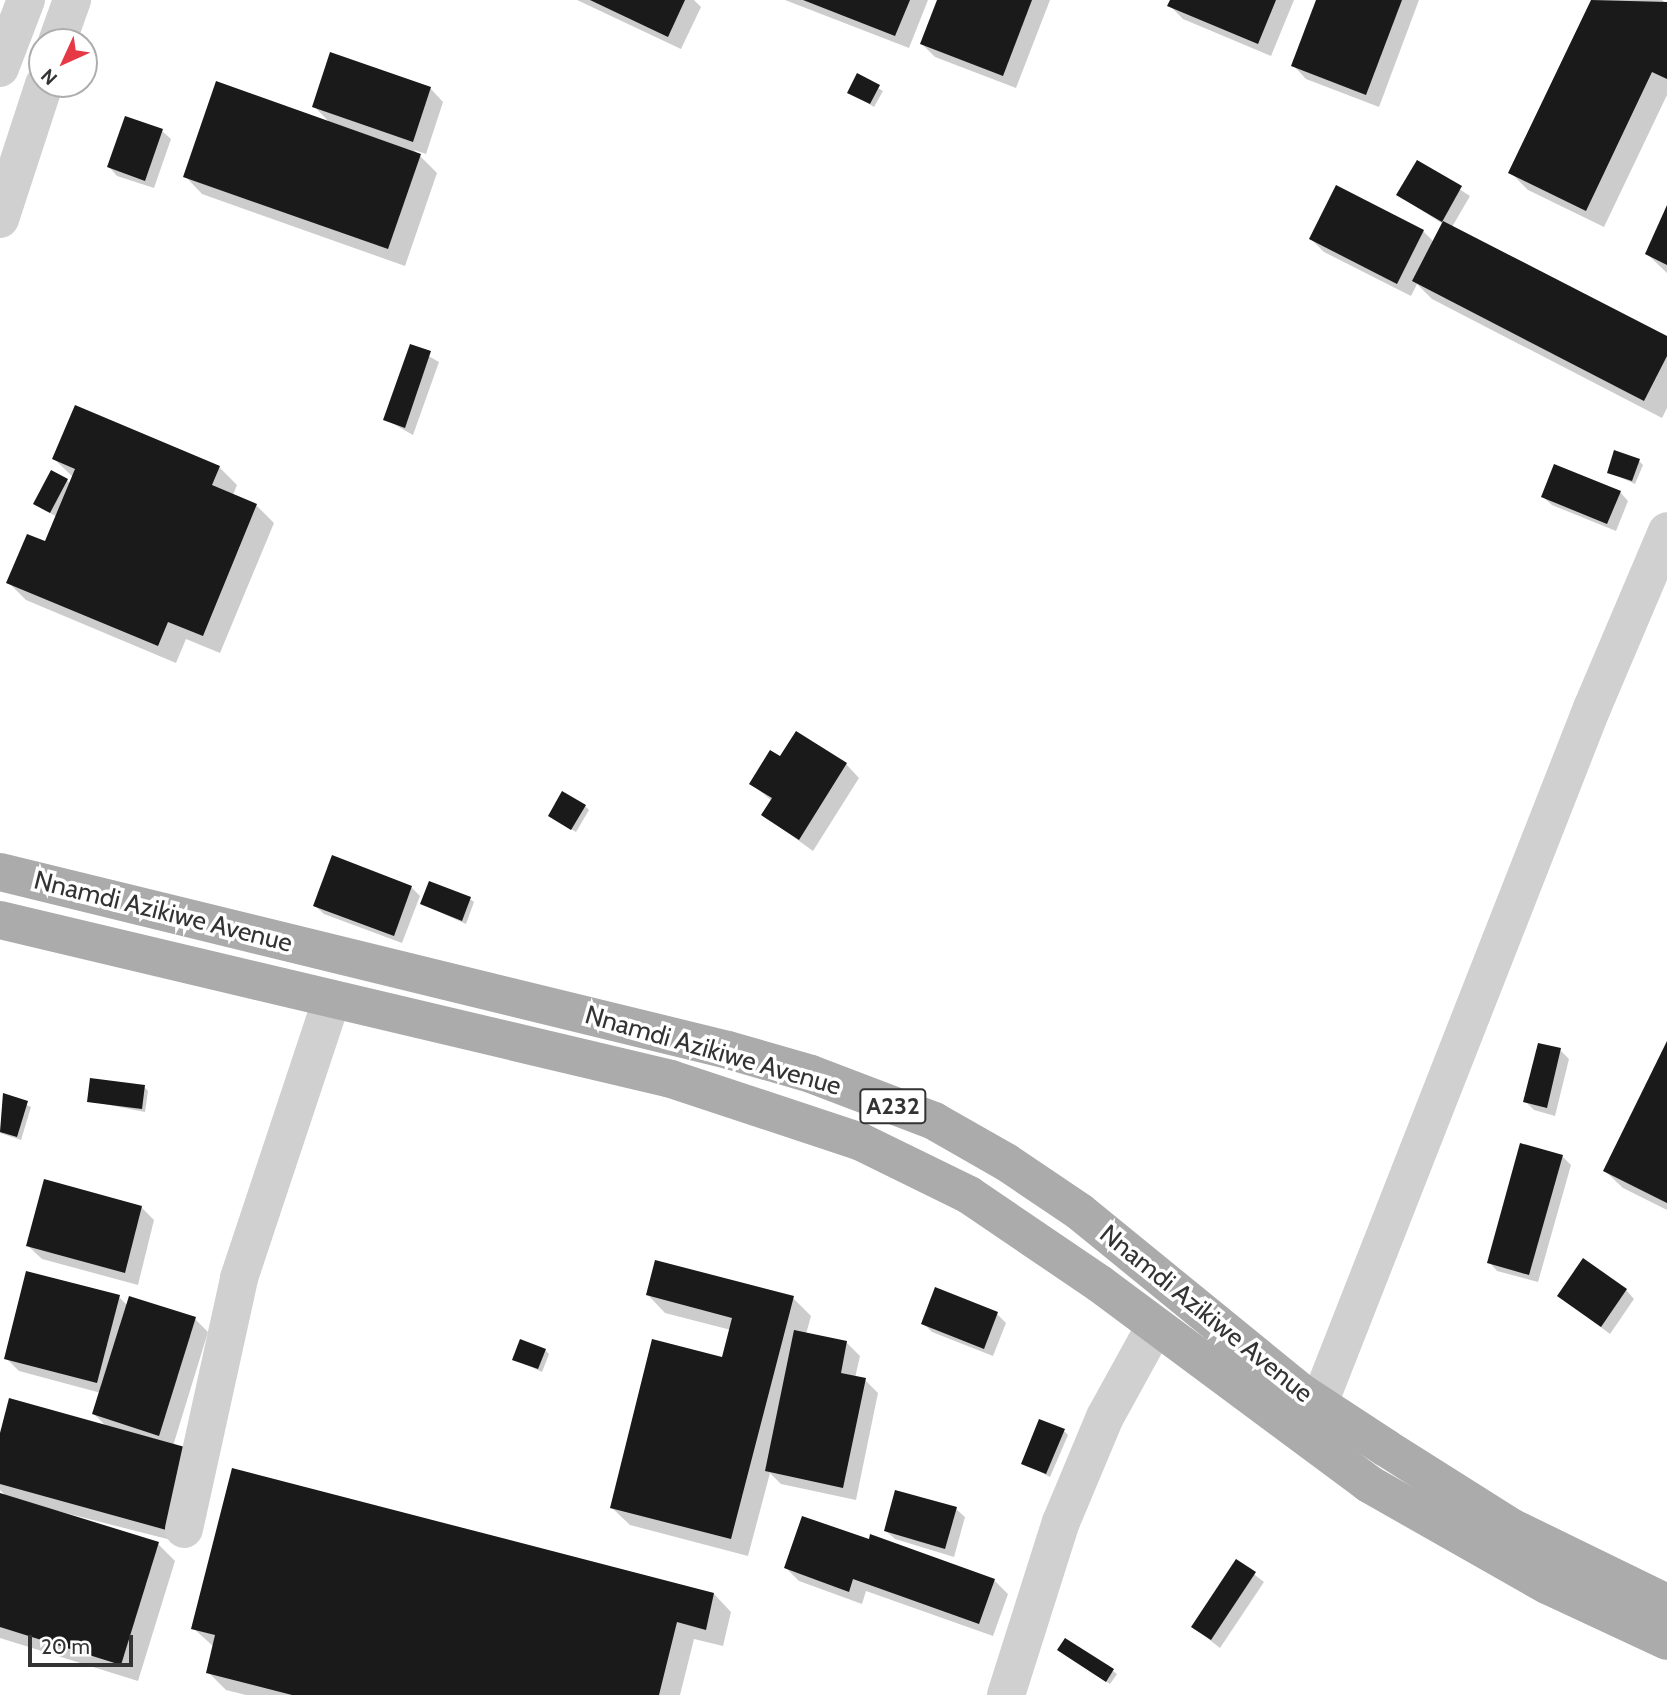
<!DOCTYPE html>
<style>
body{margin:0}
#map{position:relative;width:1667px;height:1695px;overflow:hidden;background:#fff;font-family:Cabin,sans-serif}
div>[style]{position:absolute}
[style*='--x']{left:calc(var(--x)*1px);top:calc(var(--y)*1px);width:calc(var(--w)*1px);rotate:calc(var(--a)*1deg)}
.shadow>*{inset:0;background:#0003}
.building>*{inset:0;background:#1a1a1a}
.street>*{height:38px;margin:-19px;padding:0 19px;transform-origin:19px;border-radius:19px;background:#d0d0d0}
.primary>*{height:38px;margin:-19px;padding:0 19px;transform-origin:19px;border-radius:19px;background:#ababab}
span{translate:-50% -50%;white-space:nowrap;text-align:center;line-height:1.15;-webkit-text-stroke:7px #fff;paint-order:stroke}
.shield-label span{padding:2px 5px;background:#fff;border:2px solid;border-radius:5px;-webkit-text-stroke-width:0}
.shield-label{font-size:24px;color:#333;font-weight:700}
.street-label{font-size:26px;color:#333}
.north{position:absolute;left:28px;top:28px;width:70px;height:70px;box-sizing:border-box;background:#fff;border:2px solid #adadad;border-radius:50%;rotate:225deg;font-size:19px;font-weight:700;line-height:28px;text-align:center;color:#333}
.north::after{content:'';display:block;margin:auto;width:24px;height:32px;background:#e63946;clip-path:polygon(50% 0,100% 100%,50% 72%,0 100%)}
.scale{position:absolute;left:28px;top:1635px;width:105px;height:32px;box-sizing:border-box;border:4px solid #333;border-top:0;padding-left:9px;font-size:21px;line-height:24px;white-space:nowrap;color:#333;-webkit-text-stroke:5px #fff;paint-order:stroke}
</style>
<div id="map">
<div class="shadow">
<div style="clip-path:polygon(577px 0,694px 0,701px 7px,681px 49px)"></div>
<div style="clip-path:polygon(785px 0,928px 0,909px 48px)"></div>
<div style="clip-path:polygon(939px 0,1050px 0,1016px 88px,935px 57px,922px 44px)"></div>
<div style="clip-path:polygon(1172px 0,1294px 0,1271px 56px,1183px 19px,1169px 5px)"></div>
<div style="clip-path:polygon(1318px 0,1419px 0,1379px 107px,1306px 79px,1293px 65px)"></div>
<div style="clip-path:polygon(1593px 0,1662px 0,1667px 4px,1667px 95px,1604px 227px,1528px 190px,1510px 172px)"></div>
<div style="clip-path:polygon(857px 76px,883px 91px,874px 107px,849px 92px)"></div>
<div style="clip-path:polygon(430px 88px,443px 102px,426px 154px,414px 150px,437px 173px,405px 266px,202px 194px,185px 176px,331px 124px,314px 106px)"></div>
<div style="clip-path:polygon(162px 131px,171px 139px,154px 188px,117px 176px,109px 167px)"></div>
<div style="clip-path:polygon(1417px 162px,1470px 196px,1452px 227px,1667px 338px,1667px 408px,1662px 418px,1432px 299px,1417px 284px,1411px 296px,1324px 252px,1311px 239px,1423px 231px,1434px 242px,1443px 224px,1398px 195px)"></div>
<div style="clip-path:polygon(1667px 209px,1667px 273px,1647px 254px)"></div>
<div style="clip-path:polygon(411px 346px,439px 362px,413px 435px,385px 419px)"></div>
<div style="clip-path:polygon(54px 459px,219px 467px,237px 485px,233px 495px,256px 505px,274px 523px,220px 653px,186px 639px,176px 663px,26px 600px,8px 582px,46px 544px,57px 517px,35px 504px,67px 480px,70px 484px,73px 477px)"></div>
<div style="clip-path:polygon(1639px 461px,1643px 465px,1635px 484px,1609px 472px)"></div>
<div style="clip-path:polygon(1620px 492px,1628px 501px,1616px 531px,1552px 505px,1543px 497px)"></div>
<div style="clip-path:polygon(780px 759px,846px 764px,859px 778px,813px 851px,763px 815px,772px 801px,751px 783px)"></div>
<div style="clip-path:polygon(585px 806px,589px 810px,576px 832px,554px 819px)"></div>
<div style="clip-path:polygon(411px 887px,420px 896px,402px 943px,324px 914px,315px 906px)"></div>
<div style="clip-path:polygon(470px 899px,474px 902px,466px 924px,422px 904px)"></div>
<div style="clip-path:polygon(1667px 1045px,1667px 1210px,1623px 1188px,1605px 1171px)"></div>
<div style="clip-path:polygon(1560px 1050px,1569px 1059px,1555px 1116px,1534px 1110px,1525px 1101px)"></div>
<div style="clip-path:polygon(144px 1087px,148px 1091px,145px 1112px,89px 1101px)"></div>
<div style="clip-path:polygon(4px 1095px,31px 1107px,21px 1140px,0 1133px)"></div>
<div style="clip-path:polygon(1562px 1156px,1571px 1165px,1538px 1282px,1497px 1271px,1489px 1262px)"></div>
<div style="clip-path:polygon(141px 1207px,154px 1220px,138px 1285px,42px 1259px,28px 1246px)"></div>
<div style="clip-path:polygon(1626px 1290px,1634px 1299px,1610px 1334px,1559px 1296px)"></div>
<div style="clip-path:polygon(648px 1295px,793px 1298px,811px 1316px,806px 1334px,846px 1342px,860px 1356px,855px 1378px,865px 1380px,878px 1393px,856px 1500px,781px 1484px,770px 1473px,748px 1556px,630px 1525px,612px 1508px,723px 1359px,731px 1330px,665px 1313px)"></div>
<div style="clip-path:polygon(119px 1297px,128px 1306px,195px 1319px,208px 1332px,173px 1446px,183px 1543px,38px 1506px,158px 1544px,175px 1561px,138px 1681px,0 1638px,0 1494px,6px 1496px,0 1490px,0 1440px,108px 1428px,94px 1414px,101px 1393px,19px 1371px,6px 1358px)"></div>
<div style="clip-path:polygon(997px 1314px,1006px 1323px,993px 1356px,932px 1332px,923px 1323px)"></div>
<div style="clip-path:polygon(545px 1350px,549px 1354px,542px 1372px,514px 1359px)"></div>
<div style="clip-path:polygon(1064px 1431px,1068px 1435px,1050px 1477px,1023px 1463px)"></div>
<div style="clip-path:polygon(956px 1509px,965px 1517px,954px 1557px,895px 1539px,886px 1531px)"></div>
<div style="clip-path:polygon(872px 1536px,995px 1581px,1008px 1594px,993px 1636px,866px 1591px,862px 1604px,799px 1581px,786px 1568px,870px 1542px)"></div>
<div style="clip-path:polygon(1237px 1561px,1264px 1582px,1220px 1648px,1193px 1627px)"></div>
<div style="clip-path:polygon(714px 1594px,731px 1612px,723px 1646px,694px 1639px,680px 1695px,246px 1695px,226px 1690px,208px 1672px,214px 1647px,193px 1628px)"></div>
<div style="clip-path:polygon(1063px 1654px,1113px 1671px,1117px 1674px,1110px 1684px)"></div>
</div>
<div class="building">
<div style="clip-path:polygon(590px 0,685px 0,668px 37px)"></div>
<div style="clip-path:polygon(803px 0,910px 0,895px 36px)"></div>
<div style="clip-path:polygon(937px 0,1032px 0,1003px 76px,920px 44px)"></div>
<div style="clip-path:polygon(1170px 0,1276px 0,1258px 44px,1167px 6px)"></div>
<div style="clip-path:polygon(1316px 0,1402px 0,1366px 95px,1291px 66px)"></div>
<div style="clip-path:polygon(1591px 0,1667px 2px,1667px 79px,1652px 72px,1586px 211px,1508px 173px)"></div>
<div style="clip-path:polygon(330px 52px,431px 87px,413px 142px,312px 107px)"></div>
<div style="clip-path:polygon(857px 73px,880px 85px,870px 104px,847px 93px)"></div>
<div style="clip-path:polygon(216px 81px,421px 154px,388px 249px,183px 177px)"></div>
<div style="clip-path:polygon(125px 116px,163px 129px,145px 181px,107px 167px)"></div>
<div style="clip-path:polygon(1417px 160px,1462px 186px,1442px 222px,1396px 195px)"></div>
<div style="clip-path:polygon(1336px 185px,1424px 230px,1397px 284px,1309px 239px)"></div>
<div style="clip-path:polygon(1667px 205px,1667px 265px,1645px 254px)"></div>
<div style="clip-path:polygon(1443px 221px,1667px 336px,1667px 356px,1644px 401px,1412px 281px)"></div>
<div style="clip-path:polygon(410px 344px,431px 351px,405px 428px,383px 420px)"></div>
<div style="clip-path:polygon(75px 405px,220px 466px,212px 485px,257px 504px,203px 636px,168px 622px,158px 646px,6px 583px,27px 534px,45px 541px,75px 469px,52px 459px)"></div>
<div style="clip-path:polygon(1614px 450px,1640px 459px,1632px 481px,1607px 473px)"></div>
<div style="clip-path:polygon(1554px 464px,1621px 491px,1607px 524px,1541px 497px)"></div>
<div style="clip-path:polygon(51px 470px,68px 479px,50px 513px,33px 504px)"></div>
<div style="clip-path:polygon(796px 731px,847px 763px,799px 840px,761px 815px,772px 798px,749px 784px,770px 750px,780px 756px)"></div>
<div style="clip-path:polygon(562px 791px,586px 805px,571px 830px,548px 816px)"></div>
<div style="clip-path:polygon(332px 855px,412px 886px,394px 936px,313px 906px)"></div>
<div style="clip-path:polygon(429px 881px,471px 897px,462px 921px,420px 904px)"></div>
<div style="clip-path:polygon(1667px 1041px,1667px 1203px,1603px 1171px)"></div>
<div style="clip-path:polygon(1538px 1043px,1561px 1048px,1547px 1108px,1523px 1102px)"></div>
<div style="clip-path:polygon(90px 1078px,145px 1085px,142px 1109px,87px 1102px)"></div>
<div style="clip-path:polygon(3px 1093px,28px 1101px,17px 1137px,0 1132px)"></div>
<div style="clip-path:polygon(1520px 1143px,1563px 1155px,1529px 1275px,1487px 1263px)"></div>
<div style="clip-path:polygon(44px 1179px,142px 1206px,125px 1273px,26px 1246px)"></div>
<div style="clip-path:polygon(1583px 1258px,1627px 1289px,1601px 1327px,1557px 1296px)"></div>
<div style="clip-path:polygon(655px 1260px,794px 1296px,731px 1539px,610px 1508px,652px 1339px,722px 1357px,732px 1318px,646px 1295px)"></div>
<div style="clip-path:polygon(26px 1271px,120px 1295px,97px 1383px,4px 1359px)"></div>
<div style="clip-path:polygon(935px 1287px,998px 1312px,984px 1349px,921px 1324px)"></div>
<div style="clip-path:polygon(129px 1296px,196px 1317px,159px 1436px,92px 1414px)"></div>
<div style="clip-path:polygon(794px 1330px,847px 1341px,841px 1373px,866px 1378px,843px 1488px,765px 1471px)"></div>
<div style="clip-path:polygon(520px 1339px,546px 1349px,538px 1369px,512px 1360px)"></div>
<div style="clip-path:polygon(9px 1398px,192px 1449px,170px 1531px,0 1484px,0 1433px)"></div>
<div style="clip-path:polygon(1039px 1419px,1065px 1429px,1046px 1474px,1021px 1464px)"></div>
<div style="clip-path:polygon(232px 1468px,714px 1593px,706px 1630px,677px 1622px,659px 1695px,292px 1695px,206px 1673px,215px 1635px,191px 1629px)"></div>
<div style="clip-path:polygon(895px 1490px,957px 1507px,945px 1549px,884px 1531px)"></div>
<div style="clip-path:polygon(0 1493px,159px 1542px,121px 1665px,0 1627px)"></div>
<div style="clip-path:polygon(802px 1516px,869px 1539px,870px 1534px,995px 1579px,979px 1624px,853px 1579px,849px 1592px,784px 1568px)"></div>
<div style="clip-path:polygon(1236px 1559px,1256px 1572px,1211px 1640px,1191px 1627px)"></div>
<div style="clip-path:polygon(1065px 1638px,1114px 1669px,1106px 1682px,1057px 1650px)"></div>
</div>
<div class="street">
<div style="--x:57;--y:42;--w:45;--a:-70.3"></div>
<div style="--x:0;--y:68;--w:73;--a:-69.1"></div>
<div style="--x:0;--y:219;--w:142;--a:-71.9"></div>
<div style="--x:1307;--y:1434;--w:780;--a:-68.57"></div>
<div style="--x:1592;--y:708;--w:192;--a:-67"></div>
<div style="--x:184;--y:1529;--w:257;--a:-77.6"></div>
<div style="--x:239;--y:1278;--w:294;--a:-71.6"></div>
<div style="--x:1006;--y:1695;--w:182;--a:-72.4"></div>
<div style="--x:1061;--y:1522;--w:114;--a:-67.3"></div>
<div style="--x:1105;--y:1417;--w:104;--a:-61.2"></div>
</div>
<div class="primary">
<div style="--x:0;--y:872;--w:749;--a:13.74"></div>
<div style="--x:728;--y:1050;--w:86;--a:16.1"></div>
<div style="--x:811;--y:1074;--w:132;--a:20.9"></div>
<div style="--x:934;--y:1121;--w:83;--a:29.7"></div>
<div style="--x:1006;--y:1162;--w:89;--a:34"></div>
<div style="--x:1080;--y:1212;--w:286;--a:39.2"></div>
<div style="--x:1302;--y:1393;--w:100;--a:33.2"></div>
<div style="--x:1386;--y:1448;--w:148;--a:32.3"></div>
<div style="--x:1511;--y:1527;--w:174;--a:26"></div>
<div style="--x:0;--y:920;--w:690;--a:13.33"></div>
<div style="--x:671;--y:1079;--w:198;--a:18.3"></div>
<div style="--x:859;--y:1141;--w:123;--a:26.1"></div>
<div style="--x:969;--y:1195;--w:158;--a:34.2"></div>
<div style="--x:1100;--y:1284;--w:335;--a:36.6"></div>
<div style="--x:1369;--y:1484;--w:205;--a:29.6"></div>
<div style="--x:1547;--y:1585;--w:132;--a:25"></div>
</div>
<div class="shield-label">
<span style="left:893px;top:1106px">A232</span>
</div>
<div class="street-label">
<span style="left:163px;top:912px;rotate:14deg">Nnamdi Azikiwe Avenue</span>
<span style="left:713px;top:1051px;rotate:16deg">Nnamdi Azikiwe Avenue</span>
<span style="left:1206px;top:1314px;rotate:39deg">Nnamdi Azikiwe Avenue</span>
</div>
<div class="north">N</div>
<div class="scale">20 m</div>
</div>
